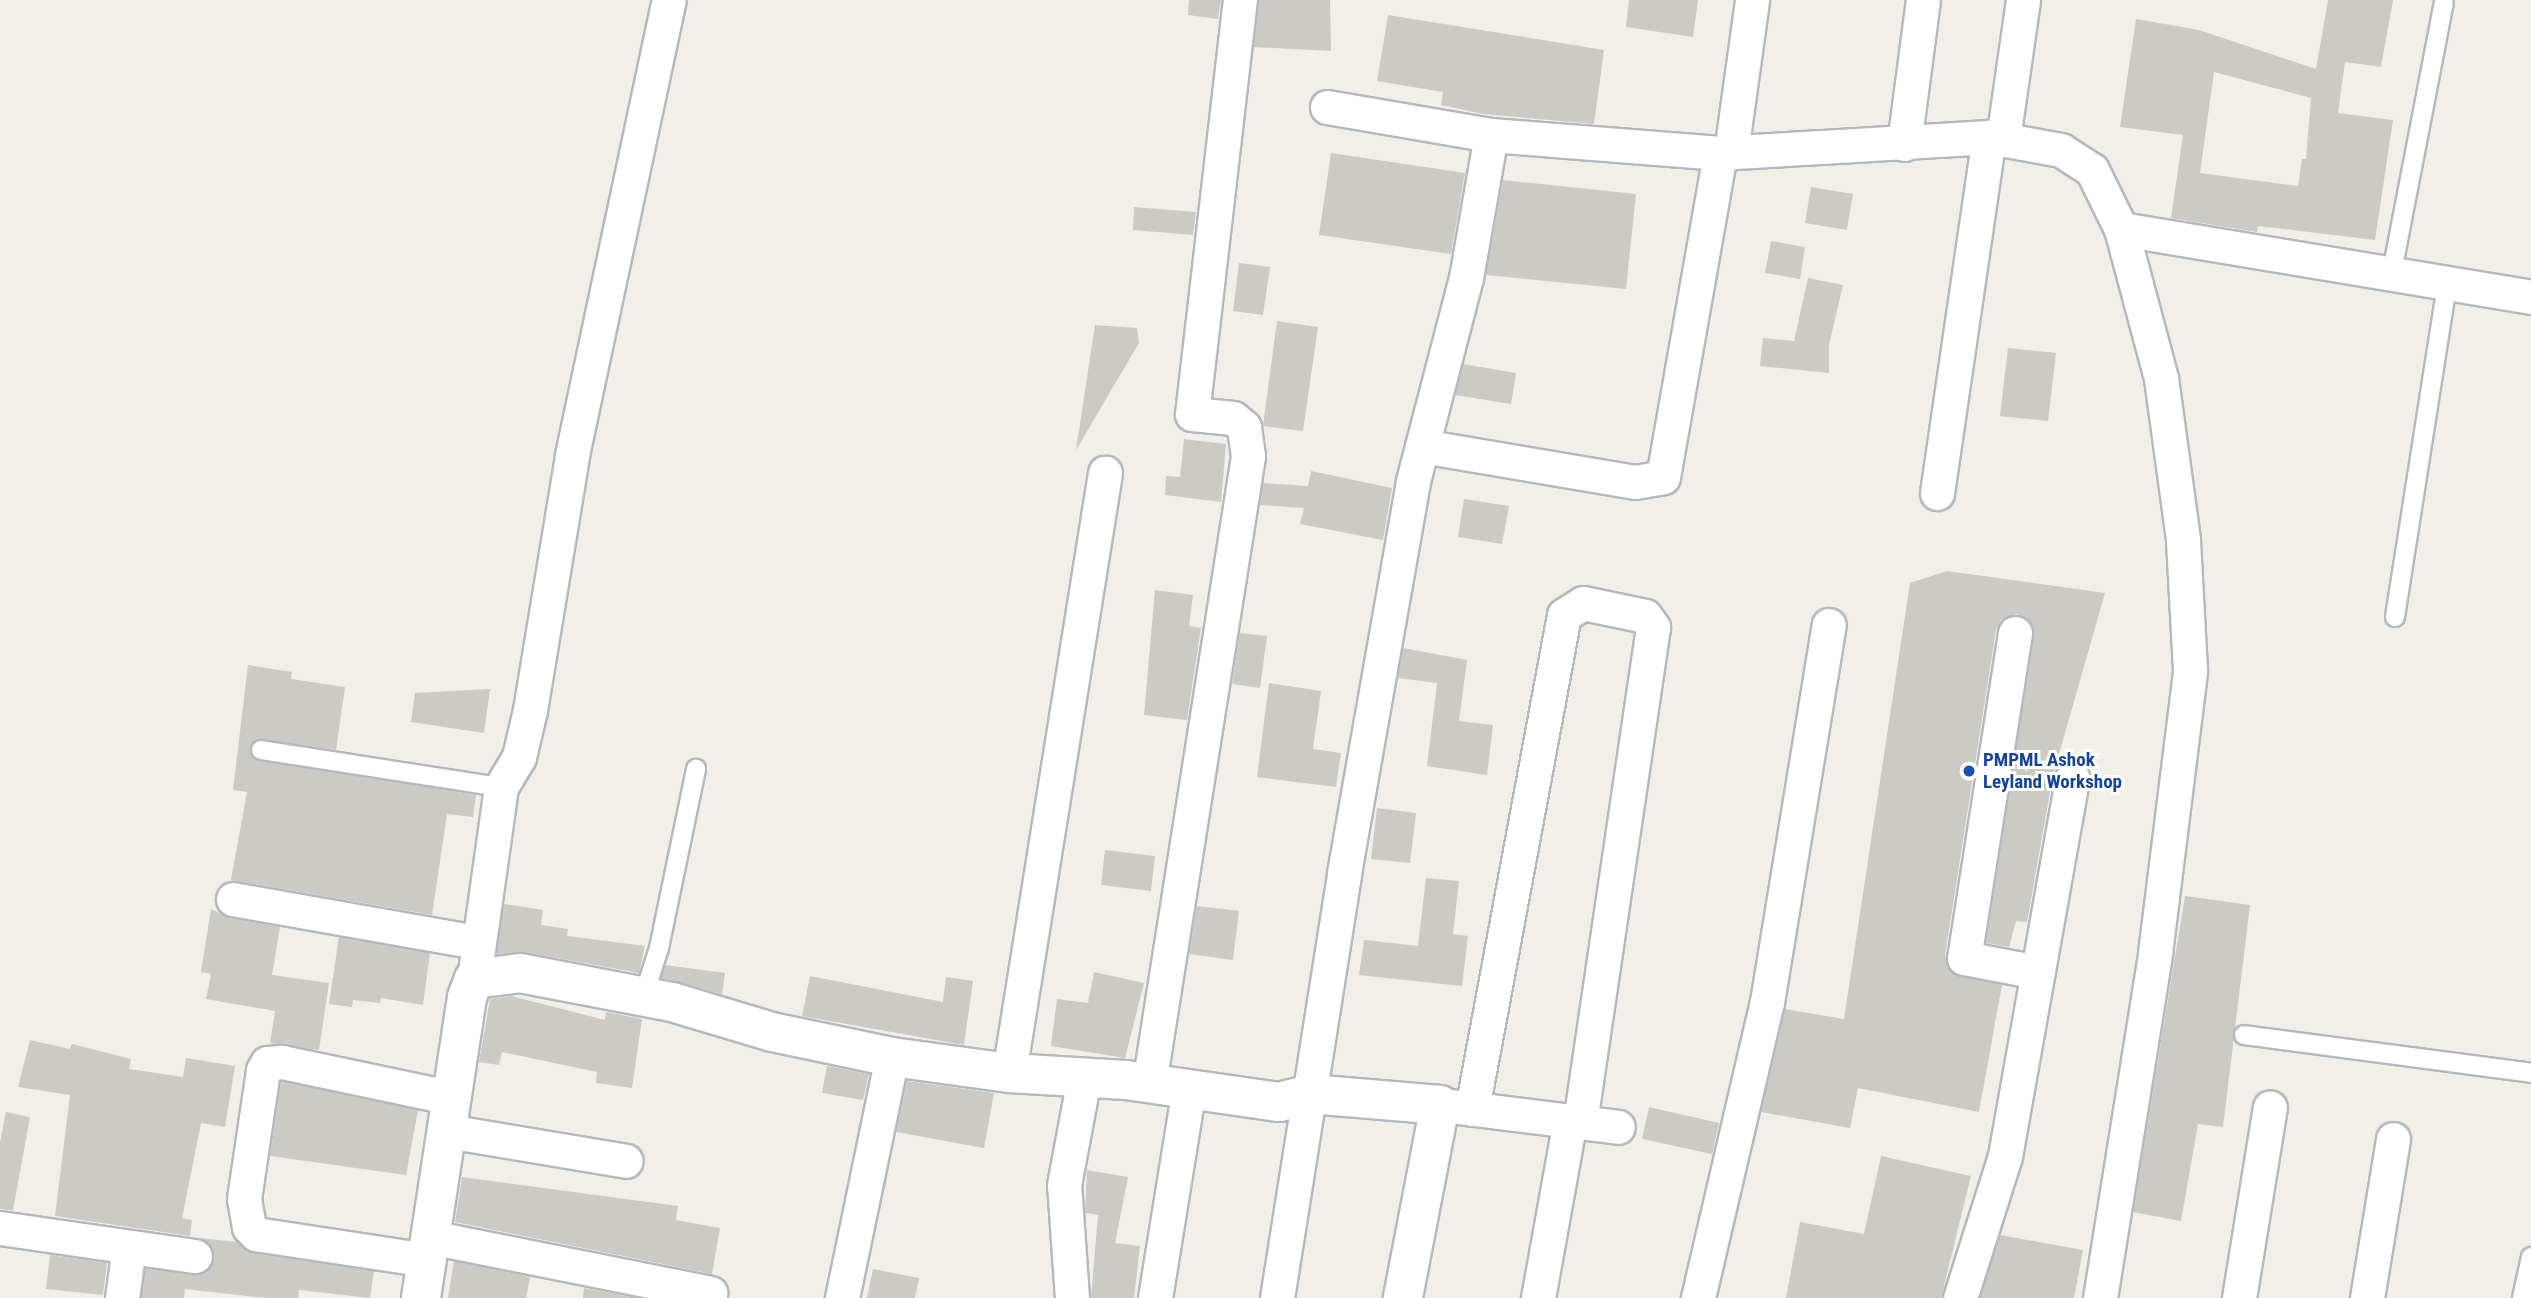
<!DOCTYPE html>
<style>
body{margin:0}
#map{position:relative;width:2531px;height:1298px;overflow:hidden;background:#f1efe8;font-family:"Roboto Condensed",sans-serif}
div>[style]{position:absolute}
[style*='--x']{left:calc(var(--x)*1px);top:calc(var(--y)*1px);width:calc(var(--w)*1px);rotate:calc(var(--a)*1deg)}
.building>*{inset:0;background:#cccac5}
.roads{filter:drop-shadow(2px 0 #b5b8bc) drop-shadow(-2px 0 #b5b8bc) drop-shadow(0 2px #b5b8bc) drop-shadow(0 -2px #b5b8bc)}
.lane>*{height:18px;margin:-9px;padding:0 9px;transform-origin:9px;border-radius:9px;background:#fff}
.street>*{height:33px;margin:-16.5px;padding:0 16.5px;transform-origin:16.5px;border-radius:16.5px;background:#fff}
.secondary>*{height:38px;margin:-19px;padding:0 19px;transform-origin:19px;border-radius:19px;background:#fff}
.dots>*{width:19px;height:19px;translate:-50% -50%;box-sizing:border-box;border:4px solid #fff;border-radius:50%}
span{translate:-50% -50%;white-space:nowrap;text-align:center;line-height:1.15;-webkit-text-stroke:6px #fff;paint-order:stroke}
.transit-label{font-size:19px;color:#164399;font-weight:700}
.left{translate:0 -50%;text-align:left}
</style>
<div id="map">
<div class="building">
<div style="clip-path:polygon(1189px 0,1221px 0,1218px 19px,1188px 15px)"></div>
<div style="clip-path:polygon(1259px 0,1330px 0,1331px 51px,1254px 47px)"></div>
<div style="clip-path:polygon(1629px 0,1698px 0,1693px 37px,1626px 27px)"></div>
<div style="clip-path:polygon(evenodd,2328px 0,2393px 0,2381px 67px,2345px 62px,2338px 113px,2393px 120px,2375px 240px,2258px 226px,2257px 232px,2171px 218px,2183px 135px,2120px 127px,2136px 19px,2199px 30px,2316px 69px,2328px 0,2214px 72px,2311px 98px,2306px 159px,2302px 159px,2298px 186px,2200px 173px,2214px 72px)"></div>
<div style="clip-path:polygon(1388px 15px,1604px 50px,1594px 124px,1483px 114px,1441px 105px,1443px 92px,1377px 81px)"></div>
<div style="clip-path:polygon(1331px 153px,1465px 173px,1451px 254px,1319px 235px)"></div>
<div style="clip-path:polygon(1503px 180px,1636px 194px,1626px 289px,1486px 275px)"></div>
<div style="clip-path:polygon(1811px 187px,1853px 194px,1847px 230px,1805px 223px)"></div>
<div style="clip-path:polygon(1134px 207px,1196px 212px,1193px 235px,1133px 230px)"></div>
<div style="clip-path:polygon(1771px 241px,1805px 247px,1800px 279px,1765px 273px)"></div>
<div style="clip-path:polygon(1239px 263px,1270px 267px,1263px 315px,1233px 311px)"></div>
<div style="clip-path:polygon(1808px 278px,1843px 285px,1829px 345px,1829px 373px,1760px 366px,1763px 338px,1794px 341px)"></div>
<div style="clip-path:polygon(1277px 321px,1318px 327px,1303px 431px,1263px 426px)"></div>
<div style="clip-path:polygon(1095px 325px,1137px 328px,1139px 343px,1076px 450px)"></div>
<div style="clip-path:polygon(2008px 348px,2056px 353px,2048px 421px,2000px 416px)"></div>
<div style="clip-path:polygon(1463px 364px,1516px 373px,1511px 404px,1455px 395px)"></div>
<div style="clip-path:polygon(1184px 439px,1226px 444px,1221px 502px,1165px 495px,1166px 476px,1180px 477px)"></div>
<div style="clip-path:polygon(1311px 471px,1392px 488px,1383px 540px,1300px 524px,1304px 508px,1260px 505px,1263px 483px,1308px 486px)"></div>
<div style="clip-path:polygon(1464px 499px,1509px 506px,1502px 544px,1458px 537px)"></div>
<div style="clip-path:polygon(1947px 571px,2105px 593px,2053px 775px,2027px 922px,2016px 921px,2009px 947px,1986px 943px,2034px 635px,2028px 619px,2017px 614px,2001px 620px,1996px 630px,1945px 955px,1952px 973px,2002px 985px,1979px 1112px,1858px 1088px,1850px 1128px,1761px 1112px,1785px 1009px,1844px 1019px,1910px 583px)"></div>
<div style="clip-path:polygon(1155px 590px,1193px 595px,1189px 626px,1201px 628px,1187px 720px,1144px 715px)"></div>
<div style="clip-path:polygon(1240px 633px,1267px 636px,1260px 688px,1232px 684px)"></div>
<div style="clip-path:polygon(1403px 648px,1467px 660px,1459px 721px,1493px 725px,1487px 775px,1427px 766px,1437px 683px,1398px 678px)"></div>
<div style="clip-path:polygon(248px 665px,292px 672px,291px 679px,345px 687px,336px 750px,258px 739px,250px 749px,254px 759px,476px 795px,473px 817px,447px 814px,432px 915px,231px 880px,247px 792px,233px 790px)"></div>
<div style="clip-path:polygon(1269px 683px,1321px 691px,1313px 749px,1341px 753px,1336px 787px,1257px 777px)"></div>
<div style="clip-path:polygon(490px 689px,484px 733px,411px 722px,415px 693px)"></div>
<div style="clip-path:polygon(1377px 808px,1416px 813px,1410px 863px,1371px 859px)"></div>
<div style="clip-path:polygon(1105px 850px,1155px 856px,1151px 891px,1101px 885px)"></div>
<div style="clip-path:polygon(1426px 878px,1459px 881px,1453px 934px,1468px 936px,1462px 986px,1359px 975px,1364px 940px,1418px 946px)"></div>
<div style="clip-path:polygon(2185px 896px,2250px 905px,2223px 1127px,2198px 1124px,2181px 1221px,2133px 1212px)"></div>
<div style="clip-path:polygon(504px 904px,543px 910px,541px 925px,568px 929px,567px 936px,645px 946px,639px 973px,524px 952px,497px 954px)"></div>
<div style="clip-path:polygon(1197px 906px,1239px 911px,1233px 960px,1189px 954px)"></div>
<div style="clip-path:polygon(211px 909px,230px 918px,280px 927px,272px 975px,329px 983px,319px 1050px,270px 1043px,275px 1011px,206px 999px,211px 974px,201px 972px)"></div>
<div style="clip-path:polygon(339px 937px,430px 953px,423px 1005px,381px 998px,380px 1003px,353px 1000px,352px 1007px,329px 1004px)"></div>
<div style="clip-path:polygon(665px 965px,725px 973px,722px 994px,661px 978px)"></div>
<div style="clip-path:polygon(1094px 972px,1144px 983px,1125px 1058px,1051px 1046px,1057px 999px,1088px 1003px)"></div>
<div style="clip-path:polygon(810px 976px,943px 1002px,946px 977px,973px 981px,964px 1045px,802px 1016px)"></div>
<div style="clip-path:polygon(511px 996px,605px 1020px,606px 1012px,642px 1019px,632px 1088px,596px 1083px,597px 1072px,502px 1052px,499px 1065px,479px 1062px,490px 999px)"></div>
<div style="clip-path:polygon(30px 1040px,70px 1049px,72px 1044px,131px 1059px,129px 1069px,183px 1077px,186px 1058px,235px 1066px,225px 1127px,201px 1123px,182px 1218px,192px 1220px,190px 1236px,55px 1216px,70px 1095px,18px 1087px)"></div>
<div style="clip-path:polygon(827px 1066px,869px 1074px,863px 1100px,822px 1093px)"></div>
<div style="clip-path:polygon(281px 1081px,418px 1110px,406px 1175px,270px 1156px)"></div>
<div style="clip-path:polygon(907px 1081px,994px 1093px,984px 1148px,896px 1132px)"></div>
<div style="clip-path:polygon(1649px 1107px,1719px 1123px,1712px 1154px,1642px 1139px)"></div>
<div style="clip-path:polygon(6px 1112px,30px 1117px,13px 1210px,0 1209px,0 1142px)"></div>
<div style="clip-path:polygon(1881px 1156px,1971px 1176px,1941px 1298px,1786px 1298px,1800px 1222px,1864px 1234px)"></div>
<div style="clip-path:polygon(1087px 1170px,1128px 1177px,1115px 1243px,1140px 1246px,1134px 1298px,1091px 1298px,1098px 1215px,1085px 1213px)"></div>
<div style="clip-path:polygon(462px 1177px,678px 1206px,676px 1220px,720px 1228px,712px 1274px,455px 1222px)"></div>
<div style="clip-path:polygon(2000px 1235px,2083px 1250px,2074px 1298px,1980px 1298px)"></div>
<div style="clip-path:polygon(200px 1238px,237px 1242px,253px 1253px,374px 1271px,370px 1298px,299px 1290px,298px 1298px,266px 1298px,185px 1289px,184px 1298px,141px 1298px,145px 1268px,193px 1275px,210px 1268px,213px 1250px)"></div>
<div style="clip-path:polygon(50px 1255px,107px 1263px,103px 1295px,46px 1289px)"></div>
<div style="clip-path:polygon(454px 1261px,530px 1277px,526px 1298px,448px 1298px)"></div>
<div style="clip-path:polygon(873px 1269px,919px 1278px,915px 1298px,867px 1298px)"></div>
<div style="clip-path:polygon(584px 1288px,637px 1298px,583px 1298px)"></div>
</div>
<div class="roads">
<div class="lane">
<div style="--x:2391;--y:277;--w:279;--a:-79.1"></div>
<div style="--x:2395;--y:617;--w:335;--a:-81.1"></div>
<div style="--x:261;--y:750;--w:243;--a:8.8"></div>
<div style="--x:644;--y:995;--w:49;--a:-72.3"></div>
<div style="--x:659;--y:948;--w:183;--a:-78.3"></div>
<div style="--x:2244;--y:1035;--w:290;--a:7.5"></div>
<div style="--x:2522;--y:1298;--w:42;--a:-77.6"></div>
</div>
<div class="street">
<div style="--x:1327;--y:107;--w:166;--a:9.7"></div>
<div style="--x:1491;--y:135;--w:230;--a:4.5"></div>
<div style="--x:1720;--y:153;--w:269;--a:-3.4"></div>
<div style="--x:1989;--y:137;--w:73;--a:10.2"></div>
<div style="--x:2061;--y:150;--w:37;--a:33"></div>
<div style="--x:2092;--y:170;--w:66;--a:63.8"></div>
<div style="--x:2121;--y:229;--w:416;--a:9.4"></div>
<div style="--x:2003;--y:139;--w:140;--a:-81.8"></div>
<div style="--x:1904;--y:144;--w:145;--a:-82.5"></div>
<div style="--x:1731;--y:152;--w:153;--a:-82.1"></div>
<div style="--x:1422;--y:446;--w:216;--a:9.6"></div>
<div style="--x:1635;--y:482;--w:28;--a:-10"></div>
<div style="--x:1663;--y:477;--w:329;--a:-80"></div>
<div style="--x:1937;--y:493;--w:360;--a:-81.7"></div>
<div style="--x:2015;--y:633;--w:329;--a:98.9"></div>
<div style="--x:1964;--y:958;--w:75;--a:10.7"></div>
<div style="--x:233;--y:899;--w:248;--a:10"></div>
<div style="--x:474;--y:979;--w:194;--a:-82"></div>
<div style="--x:501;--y:787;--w:35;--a:-59"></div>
<div style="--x:519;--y:757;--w:48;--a:-76.8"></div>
<div style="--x:530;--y:710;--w:258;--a:-80.6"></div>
<div style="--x:572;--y:455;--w:465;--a:-78"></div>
<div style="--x:1009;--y:1073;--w:608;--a:-80.91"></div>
<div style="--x:1149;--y:1084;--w:636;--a:-81.04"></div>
<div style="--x:1248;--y:456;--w:29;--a:-98"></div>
<div style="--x:1244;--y:427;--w:14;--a:-141"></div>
<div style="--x:1233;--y:418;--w:41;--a:-174.4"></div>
<div style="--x:1192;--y:414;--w:417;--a:-83.4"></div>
<div style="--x:1450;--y:1106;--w:169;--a:7.1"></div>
<div style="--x:1472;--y:1109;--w:502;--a:-79.45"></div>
<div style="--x:1564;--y:615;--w:22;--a:-32"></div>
<div style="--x:1583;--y:603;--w:63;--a:11.8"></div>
<div style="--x:1645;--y:616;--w:14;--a:54"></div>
<div style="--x:1653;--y:627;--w:500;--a:98.39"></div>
<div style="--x:447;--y:1131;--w:181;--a:9.5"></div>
<div style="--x:0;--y:1228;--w:197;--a:8.2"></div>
<div style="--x:430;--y:1237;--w:286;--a:11.3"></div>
<div style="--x:427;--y:1260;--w:173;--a:-171.4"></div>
<div style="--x:256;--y:1234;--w:10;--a:-135"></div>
<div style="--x:249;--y:1227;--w:28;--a:-100"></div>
<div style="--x:244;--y:1199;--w:130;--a:-81.6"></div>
<div style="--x:263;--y:1070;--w:8;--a:-60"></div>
<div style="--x:267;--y:1063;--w:15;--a:-4"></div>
<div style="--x:282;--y:1062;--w:175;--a:11.9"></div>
<div style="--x:122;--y:1298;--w:51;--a:-82.2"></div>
<div style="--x:842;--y:1298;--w:246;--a:-78.3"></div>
<div style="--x:1072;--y:1298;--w:113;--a:-94"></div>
<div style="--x:1064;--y:1185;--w:109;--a:-79.4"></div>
<div style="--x:1155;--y:1298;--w:212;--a:-80.8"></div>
<div style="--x:1277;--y:1298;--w:430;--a:-81"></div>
<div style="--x:1344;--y:873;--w:398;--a:-80"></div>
<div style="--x:1413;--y:481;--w:210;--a:-75.4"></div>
<div style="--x:1466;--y:278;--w:145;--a:-80.1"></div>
<div style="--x:1538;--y:1298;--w:180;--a:-79.8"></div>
<div style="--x:1698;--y:1298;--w:304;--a:-76.9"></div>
<div style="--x:1767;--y:1002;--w:382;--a:-80.7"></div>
<div style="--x:1960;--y:1298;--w:149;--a:-72.4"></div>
<div style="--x:2005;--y:1156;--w:384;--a:-79.9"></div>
<div style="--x:2100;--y:1298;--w:349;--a:-80.9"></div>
<div style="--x:2155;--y:953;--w:285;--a:-82.9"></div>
<div style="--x:2190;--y:670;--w:131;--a:-93.1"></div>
<div style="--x:2183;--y:539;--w:162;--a:-97.8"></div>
<div style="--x:2161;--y:378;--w:154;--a:-105"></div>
<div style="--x:2239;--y:1298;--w:193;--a:-80.8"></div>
<div style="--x:2367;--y:1298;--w:161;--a:-80.7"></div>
</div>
<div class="secondary">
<div style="--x:421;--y:1298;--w:304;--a:-81.3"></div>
<div style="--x:467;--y:997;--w:19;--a:-69"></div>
<div style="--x:474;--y:979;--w:46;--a:-7.4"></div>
<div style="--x:520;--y:973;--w:155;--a:10.8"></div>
<div style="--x:672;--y:1002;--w:104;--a:16.7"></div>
<div style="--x:772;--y:1032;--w:123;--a:11.8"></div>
<div style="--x:892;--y:1057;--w:118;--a:7.8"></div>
<div style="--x:1009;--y:1073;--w:117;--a:3.4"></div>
<div style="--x:1126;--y:1080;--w:155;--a:8.2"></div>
<div style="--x:1279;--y:1102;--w:32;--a:-14"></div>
<div style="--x:1310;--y:1094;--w:130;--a:4.8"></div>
<div style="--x:1440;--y:1105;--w:197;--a:100.9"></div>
</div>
</div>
<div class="dots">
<div style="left:1969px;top:771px;background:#1a4fb4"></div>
</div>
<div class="transit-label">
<span class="left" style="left:1983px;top:771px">PMPML Ashok<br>Leyland Workshop</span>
</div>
</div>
